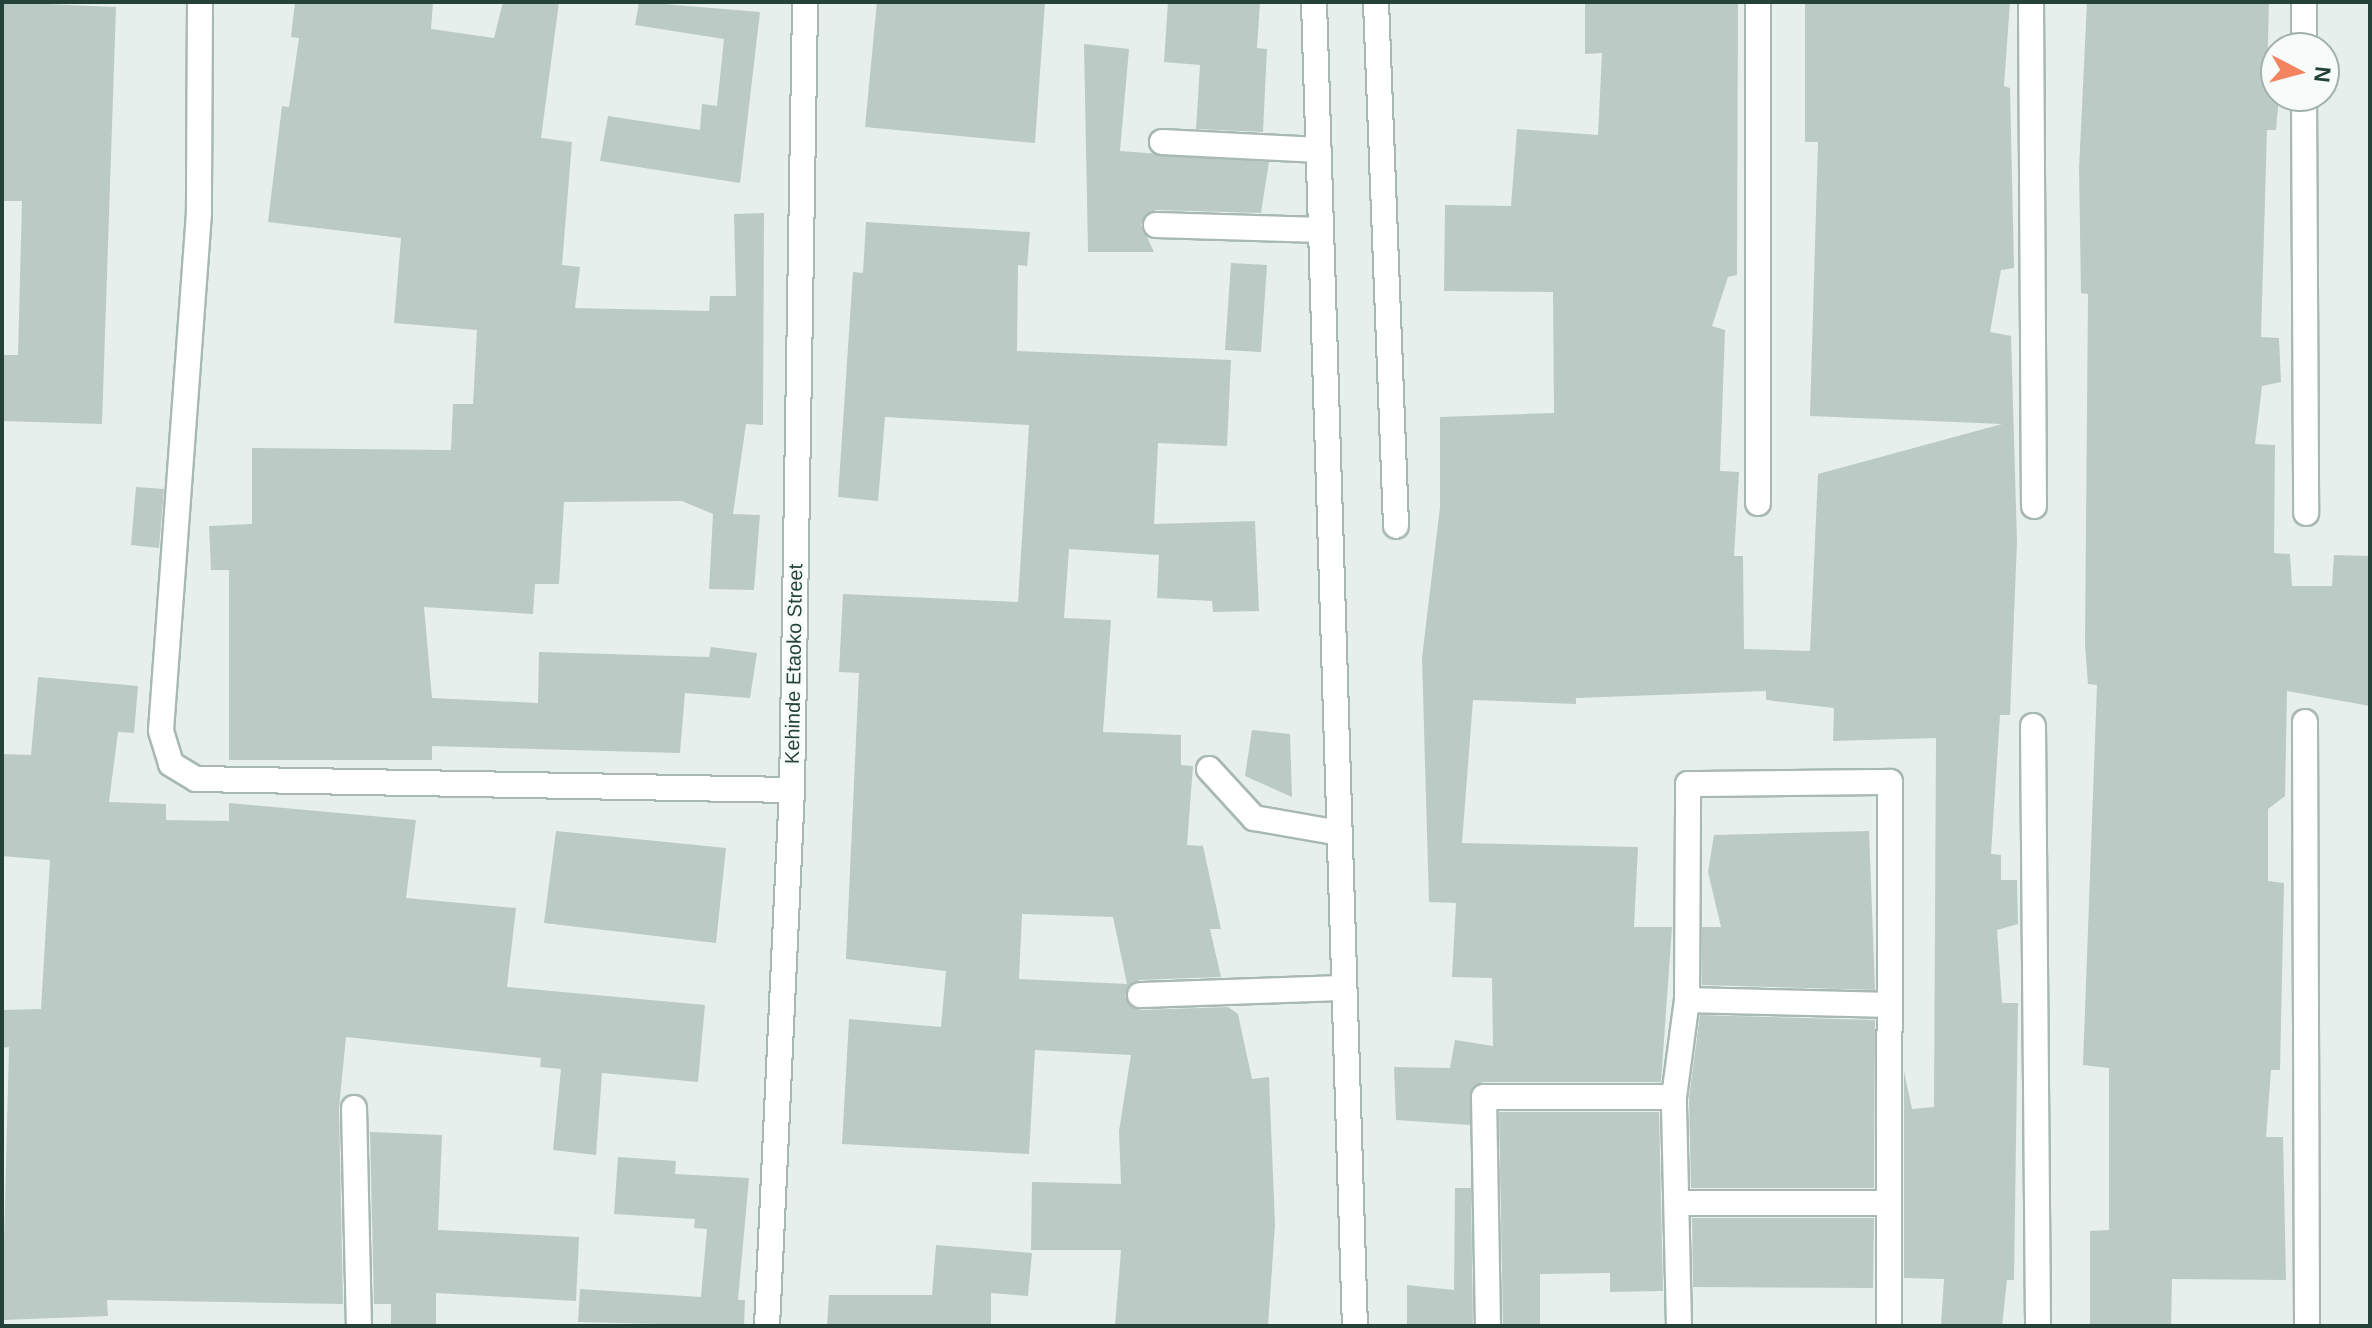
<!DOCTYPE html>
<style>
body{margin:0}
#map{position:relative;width:2372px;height:1328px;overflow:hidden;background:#e6efeb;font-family:Arial,sans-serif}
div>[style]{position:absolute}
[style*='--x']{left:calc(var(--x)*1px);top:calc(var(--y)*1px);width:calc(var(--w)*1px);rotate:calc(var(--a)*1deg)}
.building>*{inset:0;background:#bbcac4}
.roads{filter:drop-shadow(2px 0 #a8b8b2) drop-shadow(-2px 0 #a8b8b2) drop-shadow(0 2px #a8b8b2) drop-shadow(0 -2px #a8b8b2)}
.minor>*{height:24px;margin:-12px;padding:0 12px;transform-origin:12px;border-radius:12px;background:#fff}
span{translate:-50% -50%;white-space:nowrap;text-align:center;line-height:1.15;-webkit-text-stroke:7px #f7fbf9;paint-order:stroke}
.street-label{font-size:20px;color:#24423a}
.frame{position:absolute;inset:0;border:4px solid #24423a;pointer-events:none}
.north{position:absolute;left:2260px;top:32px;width:80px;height:80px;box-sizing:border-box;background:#f7fbf9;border:2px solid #a3b1ad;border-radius:50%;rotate:96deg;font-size:22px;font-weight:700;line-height:32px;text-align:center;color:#24423a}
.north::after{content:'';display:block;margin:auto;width:28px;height:36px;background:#f4845f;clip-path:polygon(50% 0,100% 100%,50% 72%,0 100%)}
</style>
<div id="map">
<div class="building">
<div style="clip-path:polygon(2px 2px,116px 7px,102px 424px,2px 421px,2px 355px,18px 355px,22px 201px,2px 201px)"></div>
<div style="clip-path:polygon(295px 2px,433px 2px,431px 29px,494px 38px,503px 2px,559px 2px,541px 138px,572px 142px,562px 265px,580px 267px,575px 308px,709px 311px,710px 296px,736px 296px,734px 214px,764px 213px,763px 425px,746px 424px,733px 514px,760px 515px,754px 590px,709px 589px,713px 514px,682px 501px,564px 502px,559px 584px,535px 584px,533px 614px,424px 607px,432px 698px,538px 703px,539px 652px,709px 657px,711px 647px,757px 653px,750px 698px,685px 693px,680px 753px,432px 746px,432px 760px,229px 760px,229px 570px,211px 570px,209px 526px,252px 524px,252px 448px,451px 450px,453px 404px,473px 404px,477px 330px,394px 323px,401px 238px,268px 222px,282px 106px,289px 107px,299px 38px,291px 37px)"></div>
<div style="clip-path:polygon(639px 2px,760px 12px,740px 183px,600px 161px,608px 116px,700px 130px,702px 104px,717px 106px,724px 39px,635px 25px)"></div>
<div style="clip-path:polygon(877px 2px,1045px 2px,1035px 143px,865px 127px)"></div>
<div style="clip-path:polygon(1168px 2px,1260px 2px,1257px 48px,1267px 49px,1263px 132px,1196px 129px,1200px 65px,1164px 62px)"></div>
<div style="clip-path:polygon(1585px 2px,1738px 2px,1737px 275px,1728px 277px,1712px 326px,1725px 330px,1720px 471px,1739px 472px,1734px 556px,1743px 556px,1744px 649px,1810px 651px,1818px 474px,2002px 424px,1810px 416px,1818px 142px,1805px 142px,1805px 2px,2010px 2px,2004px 86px,2010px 88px,2014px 268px,2001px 270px,1990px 332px,2011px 336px,2017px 542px,2010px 715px,2000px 715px,1991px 854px,2001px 855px,2001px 880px,2017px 880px,2018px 924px,1997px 930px,2002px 1003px,2018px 1003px,2014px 1280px,2007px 1280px,2002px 1326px,1941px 1326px,1944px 1279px,1904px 1278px,1904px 1071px,1912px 1109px,1934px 1107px,1936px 738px,1833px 741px,1834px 708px,1766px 700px,1766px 691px,1576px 698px,1576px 704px,1473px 700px,1462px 843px,1638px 847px,1634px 927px,1672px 927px,1661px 1082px,1483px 1082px,1471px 1090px,1470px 1125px,1396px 1120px,1394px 1067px,1450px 1068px,1455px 1040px,1493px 1046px,1492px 978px,1452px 977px,1456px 903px,1429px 902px,1422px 658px,1440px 507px,1440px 417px,1554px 413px,1553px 292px,1444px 291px,1445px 205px,1511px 206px,1517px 129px,1598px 135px,1602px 53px,1585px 54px)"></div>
<div style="clip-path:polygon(2087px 2px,2269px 2px,2267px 77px,2276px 78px,2279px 96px,2276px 130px,2267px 130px,2261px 337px,2279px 338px,2281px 382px,2262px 386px,2255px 444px,2275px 445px,2274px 553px,2290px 554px,2292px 586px,2332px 586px,2334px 555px,2370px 556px,2370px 706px,2287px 691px,2285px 796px,2268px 809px,2268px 881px,2284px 883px,2280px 1070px,2271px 1070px,2266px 1137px,2283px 1137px,2286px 1280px,2172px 1279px,2171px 1326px,2090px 1326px,2090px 1231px,2109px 1230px,2109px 1068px,2083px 1065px,2097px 685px,2088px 684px,2085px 644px,2088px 294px,2081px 293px,2079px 169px)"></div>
<div style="clip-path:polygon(1084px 44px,1129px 49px,1120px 151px,1269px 162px,1261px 213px,1156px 210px,1141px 224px,1154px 252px,1088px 252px)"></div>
<div style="clip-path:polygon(evenodd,866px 222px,1030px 232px,1027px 266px,1018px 265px,1017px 351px,1231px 360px,1227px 446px,1158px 443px,1154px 524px,1255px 521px,1259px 611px,1213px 612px,1212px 601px,1157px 598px,1159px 555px,1069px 549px,1064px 618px,1111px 620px,1103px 732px,1181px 735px,1181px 765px,1193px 766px,1187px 845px,1203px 846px,1221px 929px,1210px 929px,1221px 977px,1139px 980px,1125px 996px,1140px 1010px,1228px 1007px,1238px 1014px,1252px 1079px,1269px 1077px,1275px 1225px,1268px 1326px,1115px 1326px,1121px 1250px,1031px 1250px,1032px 1182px,1121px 1184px,1119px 1131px,1131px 1055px,1035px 1050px,1029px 1154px,842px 1144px,849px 1019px,941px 1027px,946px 971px,846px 959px,859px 673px,839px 672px,843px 594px,1018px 602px,1029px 425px,885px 417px,878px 501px,838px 497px,853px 272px,863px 273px,866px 222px,1022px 914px,1113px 917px,1127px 984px,1019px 979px,1022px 914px)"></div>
<div style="clip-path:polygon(1231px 263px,1267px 265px,1261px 352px,1225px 350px)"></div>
<div style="clip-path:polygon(136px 487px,164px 489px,159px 548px,131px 545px)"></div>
<div style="clip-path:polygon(38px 677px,138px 686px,134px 733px,118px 732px,109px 802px,166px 804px,166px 820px,229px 821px,229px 803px,416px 820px,406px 898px,516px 908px,507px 987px,705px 1005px,698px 1082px,602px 1073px,596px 1155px,553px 1150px,561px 1069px,540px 1067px,541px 1058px,346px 1037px,339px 1108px,343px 1304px,107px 1300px,108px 1316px,2px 1320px,9px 1047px,2px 1048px,2px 1010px,41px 1009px,50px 860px,2px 856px,2px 754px,31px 755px)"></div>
<div style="clip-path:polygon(1252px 730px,1290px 734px,1292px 797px,1245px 776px)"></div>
<div style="clip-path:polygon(556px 831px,726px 848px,716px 943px,544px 923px)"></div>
<div style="clip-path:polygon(1869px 831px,1875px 990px,1702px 985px,1702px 927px,1721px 927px,1708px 872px,1714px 835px)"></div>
<div style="clip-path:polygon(1700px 1015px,1875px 1020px,1874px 1188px,1691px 1188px,1689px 1098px)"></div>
<div style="clip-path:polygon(1499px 1112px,1659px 1112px,1663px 1291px,1610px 1292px,1610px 1273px,1540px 1274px,1540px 1326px,1503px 1326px)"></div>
<div style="clip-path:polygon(370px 1132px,442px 1135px,438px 1230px,579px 1237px,576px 1301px,436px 1293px,436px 1326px,391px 1326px,391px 1304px,374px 1304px)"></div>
<div style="clip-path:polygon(618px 1157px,676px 1161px,675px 1174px,749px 1178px,738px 1300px,745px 1300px,744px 1326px,578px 1322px,580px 1289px,701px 1297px,707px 1229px,694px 1228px,695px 1219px,614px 1214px)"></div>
<div style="clip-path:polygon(1455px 1188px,1471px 1188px,1473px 1326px,1407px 1326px,1407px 1285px,1454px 1290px)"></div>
<div style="clip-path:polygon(1692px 1218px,1874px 1218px,1873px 1288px,1693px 1287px)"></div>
<div style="clip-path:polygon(936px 1245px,1032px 1253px,1028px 1296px,991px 1293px,991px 1326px,827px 1326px,829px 1295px,932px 1295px)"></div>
</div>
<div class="roads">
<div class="minor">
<div style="--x:200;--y:2;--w:211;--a:90.3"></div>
<div style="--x:199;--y:213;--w:519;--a:94.2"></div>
<div style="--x:161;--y:731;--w:34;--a:73"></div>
<div style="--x:171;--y:764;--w:29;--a:31"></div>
<div style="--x:196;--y:779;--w:596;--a:1.06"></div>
<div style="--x:1314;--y:2;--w:1325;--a:88.23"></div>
<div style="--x:1376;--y:2;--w:524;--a:87.81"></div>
<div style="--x:2031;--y:2;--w:504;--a:89.66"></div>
<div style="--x:2304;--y:2;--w:46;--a:90"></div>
<div style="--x:2304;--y:96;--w:417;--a:89.7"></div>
<div style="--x:1162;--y:142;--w:157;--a:2.9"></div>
<div style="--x:1156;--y:225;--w:165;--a:1.7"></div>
<div style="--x:1758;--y:503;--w:501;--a:-90"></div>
<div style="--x:2305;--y:722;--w:604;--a:89.81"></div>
<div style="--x:2033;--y:726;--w:600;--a:89.52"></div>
<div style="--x:1209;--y:769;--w:67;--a:47.4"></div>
<div style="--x:1254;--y:818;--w:87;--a:9.9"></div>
<div style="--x:1140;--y:995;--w:204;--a:-2"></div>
<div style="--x:1687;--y:1000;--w:203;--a:1.4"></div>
<div style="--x:354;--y:1108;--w:218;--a:88.7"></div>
<div style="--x:1679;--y:1203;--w:210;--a:0"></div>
<div style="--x:767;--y:1326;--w:537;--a:-87.33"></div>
<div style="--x:792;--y:790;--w:788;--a:-89.05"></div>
<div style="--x:1488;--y:1326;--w:229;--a:-91"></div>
<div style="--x:1484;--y:1097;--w:190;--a:0"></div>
<div style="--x:1679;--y:1326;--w:229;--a:-91.3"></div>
<div style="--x:1674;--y:1097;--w:98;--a:-82.4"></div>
<div style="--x:1687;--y:1000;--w:216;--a:-89.7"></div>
<div style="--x:1688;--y:784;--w:202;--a:-0.6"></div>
<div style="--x:1890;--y:782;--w:544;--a:90.11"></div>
</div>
</div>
<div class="street-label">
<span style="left:794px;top:664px;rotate:-89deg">Kehinde Etaoko Street</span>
</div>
<div class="frame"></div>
<div class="north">N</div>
</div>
